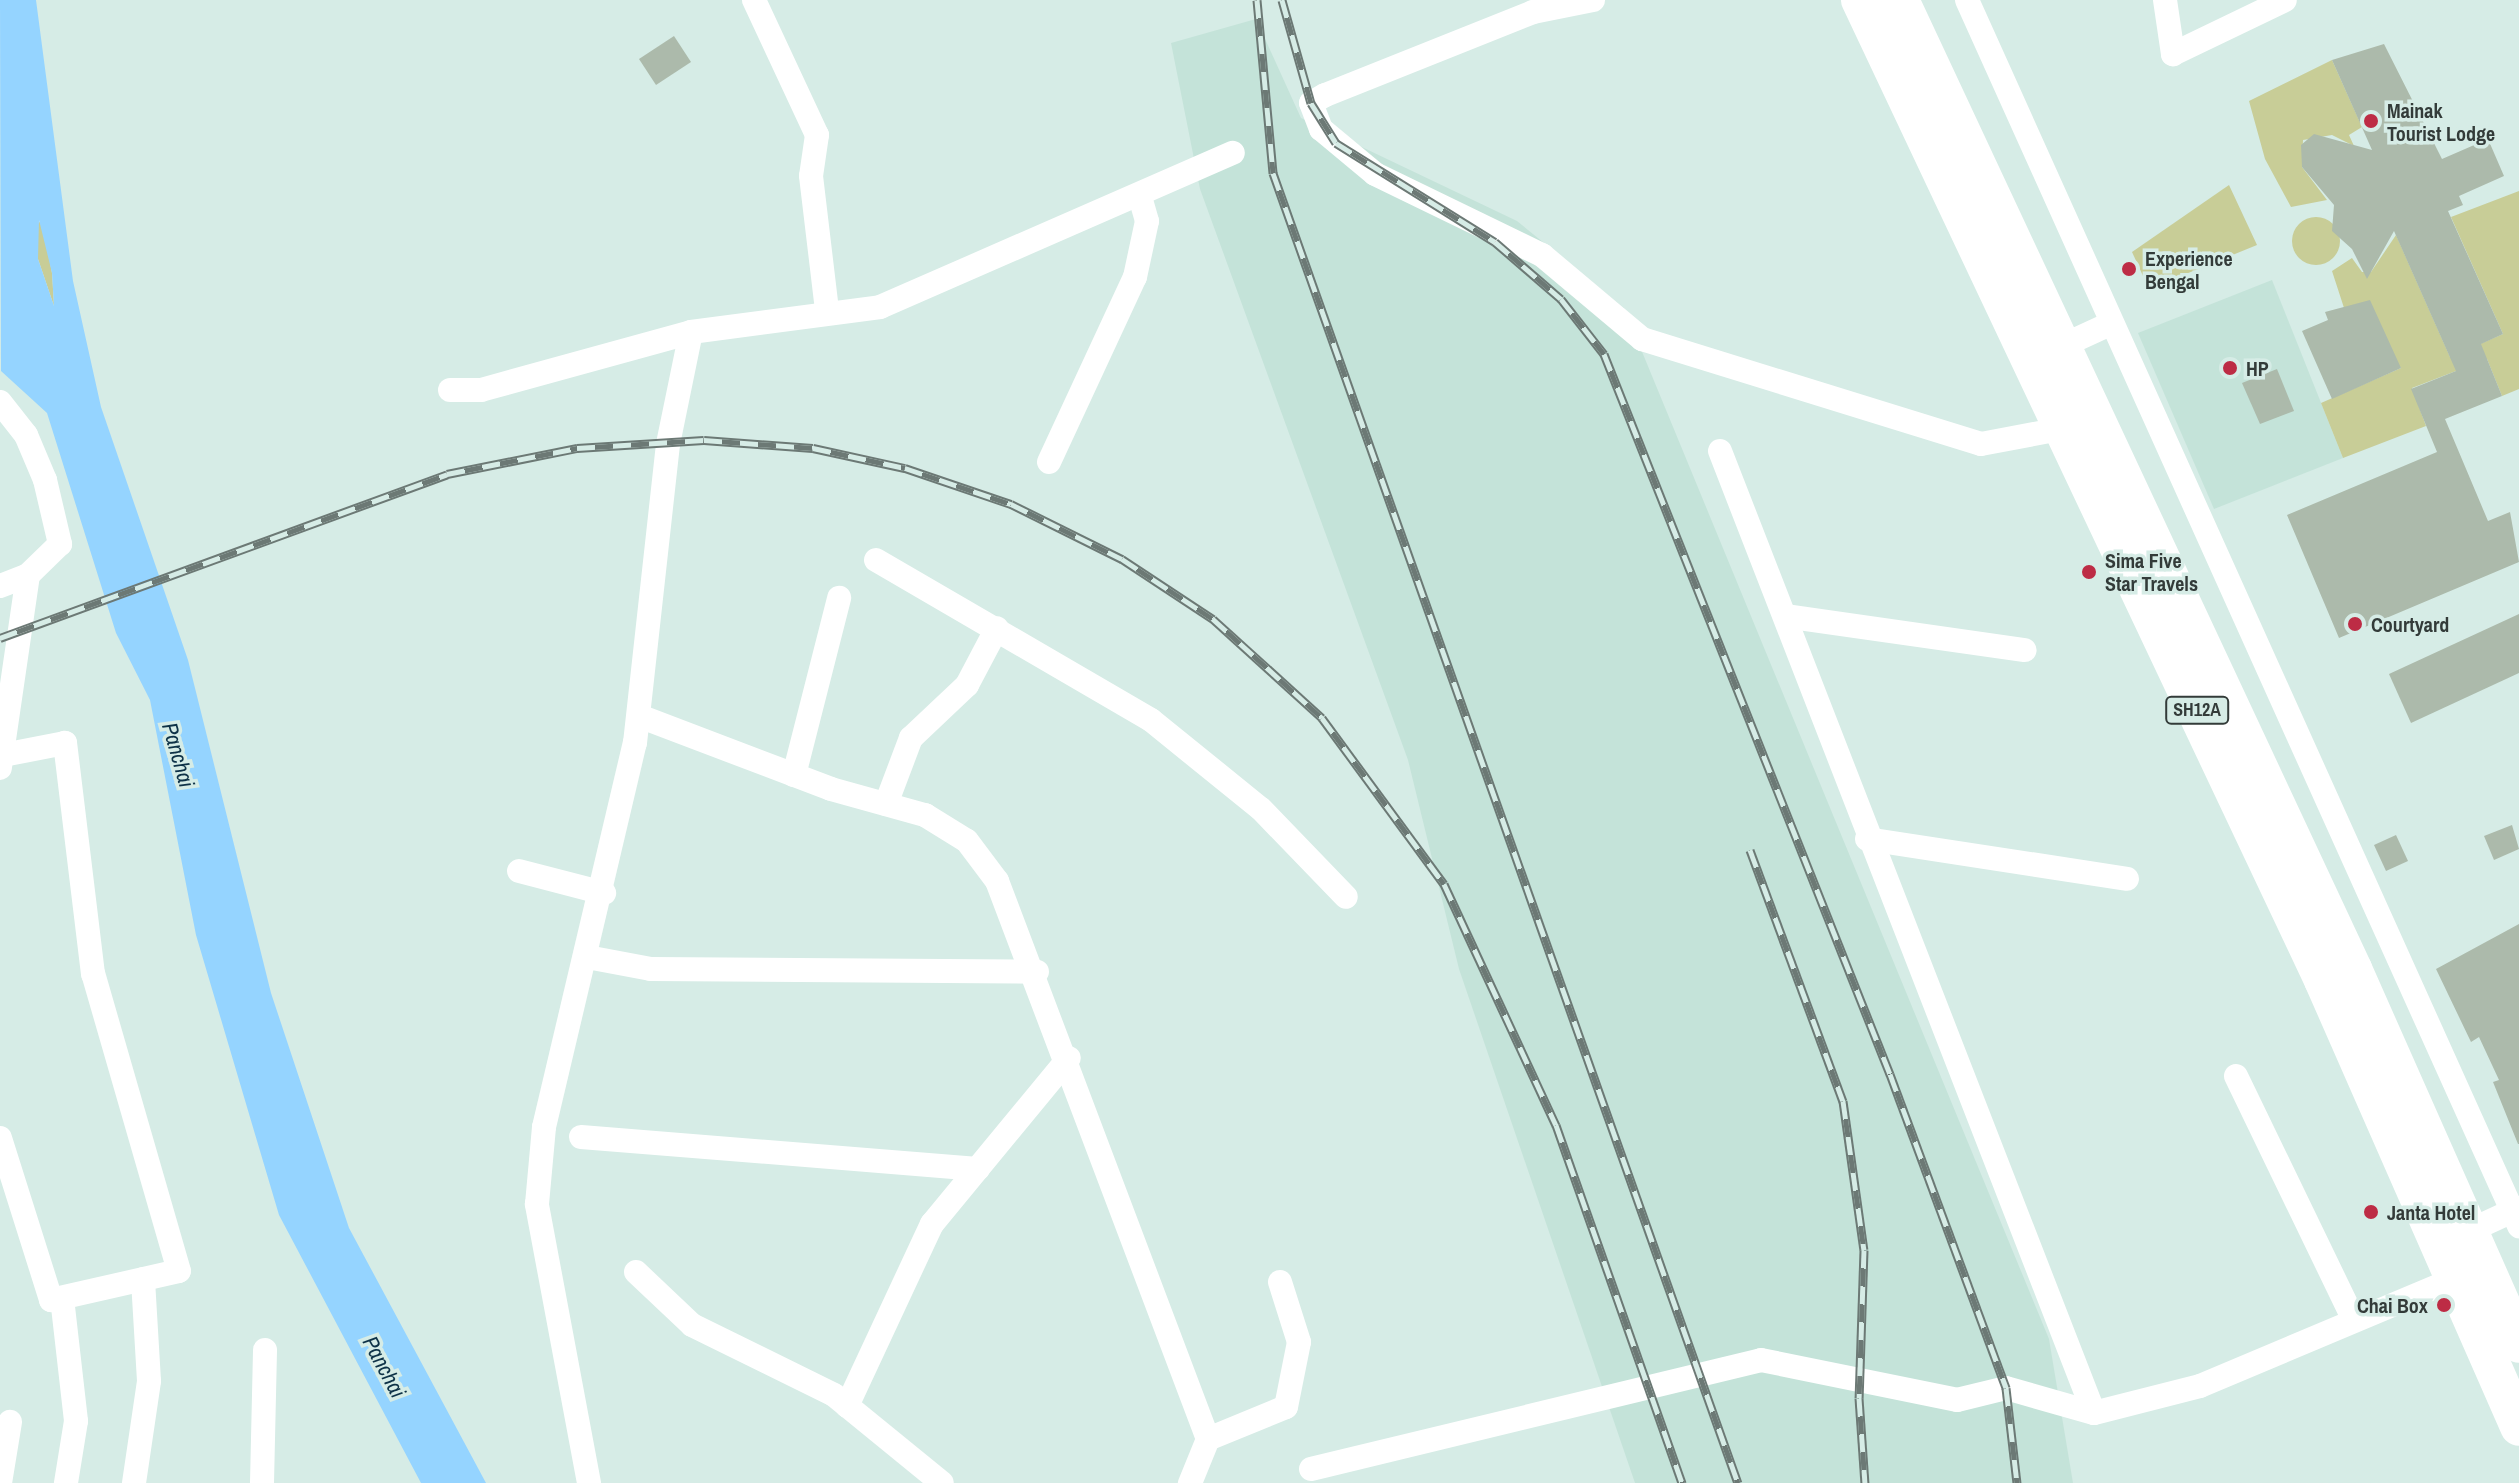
<!DOCTYPE html>
<style>
body{margin:0}
#map{position:relative;width:2519px;height:1483px;overflow:hidden;background:#d6ece6;font-family:"Archivo Narrow",sans-serif}
div>[style]{position:absolute}
[style*='--x']{left:calc(var(--x)*1px);top:calc(var(--y)*1px);width:calc(var(--w)*1px);rotate:calc(var(--a)*1deg)}
.built>*{inset:0;background:#c4e3d9}
.green>*{inset:0;background:#c8cd97}
.round{border-radius:50%}
.water>*{inset:0;background:#95d4ff}
.building>*{inset:0;background:#acbaab}
.street>*{height:24px;margin:-12px;padding:0 12px;transform-origin:12px;border-radius:12px;background:#fff}
.primary>*{height:38px;margin:-19px;padding:0 19px;transform-origin:19px;border-radius:19px;background:#fff}
.rail>*{height:9px;margin-top:-4.5px;transform-origin:0;background:repeating-linear-gradient(90deg,#d6ece6 0 18px,#6c7975 0 36px);box-sizing:border-box;border-block:2px solid #6c7975}
.dots>*{width:22px;height:22px;translate:-50% -50%;box-sizing:border-box;border:4px solid #d6ece6;border-radius:50%}
span{translate:-50% -50%;white-space:nowrap;text-align:center;line-height:1.15;-webkit-text-stroke:7px #d6ece6;paint-order:stroke}
.shield-label span{padding:2px 6px;background:#d6ece6;border:2px solid;border-radius:6px;-webkit-text-stroke-width:0}
.shield-label{font-size:18px;color:#333b39;font-weight:700}
.poi-label{font-size:20px;color:#333b39;font-weight:700}
.left{translate:0 -50%;text-align:left}
.right{translate:-100% -50%;text-align:right}
.water-label{font-size:22px;color:#0e3247;font-style:italic}
</style>
<div id="map">
<div class="built">
<div style="clip-path:polygon(1256px 19px,1301px 118px,1517px 221px,1624px 308px,2049px 1339px,2073px 1483px,1635px 1483px,1459px 969px,1408px 760px,1200px 189px,1171px 43px)"></div>
<div style="clip-path:polygon(2272px 280px,2343px 458px,2214px 509px,2138px 333px)"></div>
</div>
<div class="green">
<div style="clip-path:polygon(2332px 60px,2362px 127px,2349px 135px,2354px 146px,2332px 135px,2303px 140px,2302px 167px,2327px 200px,2291px 207px,2265px 159px,2249px 101px)"></div>
<div style="clip-path:polygon(2229px 185px,2257px 245px,2149px 289px,2132px 252px)"></div>
<div style="clip-path:polygon(2519px 191px,2519px 389px,2502px 396px,2487px 359px,2412px 388px,2426px 426px,2343px 458px,2321px 403px,2401px 368px,2345px 311px,2332px 271px,2352px 258px,2362px 272px,2371px 272px,2396px 235px,2450px 357px,2503px 334px,2451px 217px)"></div>
<div class="round" style="left:2292px;top:217px;width:48px;height:48px"></div>
<div style="clip-path:polygon(42px 220px,52px 273px,54px 306px,38px 259px,35px 226px)"></div>
</div>
<div class="water">
<div style="clip-path:polygon(evenodd,0 0,36px 0,73px 281px,101px 407px,188px 660px,271px 993px,349px 1228px,486px 1483px,421px 1483px,279px 1215px,196px 935px,150px 700px,116px 633px,47px 413px,1px 371px,0 0,39px 220px,52px 273px,54px 306px,38px 259px,39px 220px)"></div>
</div>
<div class="building">
<div style="clip-path:polygon(674px 36px,691px 62px,656px 85px,639px 59px)"></div>
<div style="clip-path:polygon(2384px 44px,2442px 159px,2488px 139px,2504px 176px,2459px 196px,2463px 205px,2448px 211px,2503px 334px,2481px 344px,2502px 396px,2445px 419px,2488px 521px,2510px 512px,2519px 562px,2339px 638px,2287px 515px,2437px 452px,2411px 389px,2456px 371px,2394px 231px,2367px 279px,2352px 249px,2332px 231px,2334px 205px,2302px 167px,2301px 145px,2314px 134px,2372px 150px,2332px 60px)"></div>
<div style="clip-path:polygon(2370px 300px,2401px 368px,2332px 399px,2302px 331px,2328px 320px,2325px 312px)"></div>
<div style="clip-path:polygon(2277px 369px,2294px 411px,2260px 424px,2242px 383px)"></div>
<div style="clip-path:polygon(2519px 614px,2519px 673px,2411px 723px,2389px 674px)"></div>
<div style="clip-path:polygon(2512px 825px,2519px 849px,2494px 860px,2484px 836px)"></div>
<div style="clip-path:polygon(2396px 835px,2408px 861px,2386px 871px,2374px 845px)"></div>
<div style="clip-path:polygon(2519px 924px,2519px 1144px,2518px 1144px,2493px 1082px,2499px 1080px,2479px 1037px,2471px 1042px,2436px 969px)"></div>
</div>
<div class="street">
<div style="--x:754;--y:0;--w:149;--a:65"></div>
<div style="--x:817;--y:135;--w:41;--a:98.3"></div>
<div style="--x:811;--y:176;--w:135;--a:83.2"></div>
<div style="--x:1593;--y:0;--w:61;--a:168.7"></div>
<div style="--x:1533;--y:12;--w:224;--a:158.2"></div>
<div style="--x:1325;--y:95;--w:16;--a:150"></div>
<div style="--x:1311;--y:103;--w:28;--a:69"></div>
<div style="--x:1321;--y:129;--w:70;--a:39.8"></div>
<div style="--x:1375;--y:174;--w:186;--a:25.9"></div>
<div style="--x:1542;--y:255;--w:131;--a:40"></div>
<div style="--x:1642;--y:339;--w:355;--a:17.2"></div>
<div style="--x:1981;--y:444;--w:86;--a:-10.7"></div>
<div style="--x:1967;--y:0;--w:1345;--a:65.76"></div>
<div style="--x:2165;--y:0;--w:55;--a:81.6"></div>
<div style="--x:2173;--y:54;--w:124;--a:-25.7"></div>
<div style="--x:2062;--y:346;--w:55;--a:-24.7"></div>
<div style="--x:450;--y:390;--w:31;--a:0"></div>
<div style="--x:481;--y:390;--w:218;--a:-15.4"></div>
<div style="--x:691;--y:332;--w:191;--a:-7.5"></div>
<div style="--x:880;--y:307;--w:385;--a:-23.6"></div>
<div style="--x:0;--y:402;--w:42;--a:51.8"></div>
<div style="--x:26;--y:435;--w:49;--a:67.1"></div>
<div style="--x:45;--y:480;--w:66;--a:76.8"></div>
<div style="--x:60;--y:544;--w:45;--a:135.9"></div>
<div style="--x:28;--y:575;--w:195;--a:98.3"></div>
<div style="--x:1720;--y:451;--w:1032;--a:68.76"></div>
<div style="--x:1049;--y:462;--w:204;--a:-65.1"></div>
<div style="--x:1135;--y:277;--w:57;--a:-77.9"></div>
<div style="--x:1147;--y:221;--w:25;--a:-106"></div>
<div style="--x:876;--y:560;--w:318;--a:30.2"></div>
<div style="--x:1151;--y:720;--w:141;--a:39"></div>
<div style="--x:1261;--y:809;--w:122;--a:46"></div>
<div style="--x:0;--y:586;--w:30;--a:-21"></div>
<div style="--x:1785;--y:616;--w:242;--a:8.1"></div>
<div style="--x:639;--y:716;--w:205;--a:20.8"></div>
<div style="--x:831;--y:789;--w:98;--a:15.5"></div>
<div style="--x:925;--y:815;--w:49;--a:31.8"></div>
<div style="--x:967;--y:841;--w:50;--a:53.1"></div>
<div style="--x:997;--y:881;--w:597;--a:69.29"></div>
<div style="--x:1208;--y:1439;--w:48;--a:112.2"></div>
<div style="--x:794;--y:775;--w:183;--a:-75.7"></div>
<div style="--x:886;--y:804;--w:71;--a:-69.3"></div>
<div style="--x:911;--y:738;--w:77;--a:-43.4"></div>
<div style="--x:967;--y:685;--w:64;--a:-62.2"></div>
<div style="--x:1867;--y:839;--w:263;--a:8.7"></div>
<div style="--x:519;--y:871;--w:88;--a:14.5"></div>
<div style="--x:587;--y:957;--w:65;--a:10.6"></div>
<div style="--x:651;--y:969;--w:386;--a:0.4"></div>
<div style="--x:2236;--y:1076;--w:269;--a:64.2"></div>
<div style="--x:581;--y:1137;--w:398;--a:4.6"></div>
<div style="--x:0;--y:1138;--w:170;--a:72.5"></div>
<div style="--x:51;--y:1300;--w:131;--a:-12.8"></div>
<div style="--x:179;--y:1271;--w:309;--a:-106.1"></div>
<div style="--x:93;--y:974;--w:233;--a:-96.9"></div>
<div style="--x:65;--y:743;--w:63;--a:169"></div>
<div style="--x:2469;--y:1231;--w:55;--a:-24.7"></div>
<div style="--x:636;--y:1272;--w:77;--a:43.4"></div>
<div style="--x:692;--y:1325;--w:158;--a:26.2"></div>
<div style="--x:834;--y:1395;--w:139;--a:39.2"></div>
<div style="--x:62;--y:1298;--w:124;--a:83.5"></div>
<div style="--x:76;--y:1421;--w:63;--a:99.2"></div>
<div style="--x:847;--y:1406;--w:201;--a:-65"></div>
<div style="--x:932;--y:1224;--w:215;--a:-50.5"></div>
<div style="--x:1208;--y:1439;--w:84;--a:-22.3"></div>
<div style="--x:1286;--y:1407;--w:66;--a:-78.7"></div>
<div style="--x:1299;--y:1342;--w:63;--a:-107.6"></div>
<div style="--x:1311;--y:1469;--w:463;--a:-13.6"></div>
<div style="--x:1761;--y:1360;--w:200;--a:11.5"></div>
<div style="--x:1957;--y:1400;--w:50;--a:-13.8"></div>
<div style="--x:2006;--y:1388;--w:91;--a:15.9"></div>
<div style="--x:2094;--y:1413;--w:109;--a:-14.3"></div>
<div style="--x:2200;--y:1386;--w:276;--a:-22.8"></div>
<div style="--x:0;--y:1483;--w:62;--a:-80.7"></div>
<div style="--x:134;--y:1483;--w:103;--a:-81.6"></div>
<div style="--x:149;--y:1381;--w:102;--a:-93.4"></div>
<div style="--x:262;--y:1483;--w:133;--a:-88.7"></div>
<div style="--x:589;--y:1483;--w:284;--a:-100.6"></div>
<div style="--x:537;--y:1204;--w:77;--a:-84.8"></div>
<div style="--x:544;--y:1127;--w:395;--a:-76.7"></div>
<div style="--x:635;--y:743;--w:301;--a:-83.7"></div>
<div style="--x:668;--y:444;--w:114;--a:-78.4"></div>
</div>
<div class="primary">
<div style="--x:1860;--y:0;--w:1084;--a:64.71"></div>
<div style="--x:2323;--y:980;--w:488;--a:66.3"></div>
<div style="--x:1900;--y:0;--w:1070;--a:64.94"></div>
<div style="--x:2353;--y:969;--w:410;--a:66.1"></div>
</div>
<div class="rail">
<div style="--x:1257;--y:0;--w:174;--a:84.7"></div>
<div style="--x:1273;--y:173;--w:1390;--a:70.46"></div>
<div style="--x:1282;--y:0;--w:107;--a:74.3"></div>
<div style="--x:1311;--y:103;--w:47;--a:58"></div>
<div style="--x:1336;--y:143;--w:187;--a:31.9"></div>
<div style="--x:1495;--y:242;--w:87;--a:40.8"></div>
<div style="--x:1561;--y:299;--w:70;--a:52"></div>
<div style="--x:1604;--y:354;--w:775;--a:68.34"></div>
<div style="--x:1890;--y:1074;--w:335;--a:69.7"></div>
<div style="--x:2006;--y:1388;--w:96;--a:83.4"></div>
<div style="--x:0;--y:638;--w:476;--a:-20.1"></div>
<div style="--x:447;--y:474;--w:133;--a:-11.3"></div>
<div style="--x:577;--y:448;--w:127;--a:-3.6"></div>
<div style="--x:704;--y:440;--w:109;--a:4.2"></div>
<div style="--x:813;--y:448;--w:94;--a:12.3"></div>
<div style="--x:905;--y:468;--w:112;--a:18.8"></div>
<div style="--x:1011;--y:504;--w:124;--a:26.4"></div>
<div style="--x:1122;--y:559;--w:109;--a:33.4"></div>
<div style="--x:1213;--y:619;--w:147;--a:42.2"></div>
<div style="--x:1322;--y:718;--w:206;--a:53.7"></div>
<div style="--x:1444;--y:884;--w:266;--a:65.1"></div>
<div style="--x:1556;--y:1125;--w:380;--a:70.6"></div>
<div style="--x:1750;--y:850;--w:268;--a:69.7"></div>
<div style="--x:1843;--y:1101;--w:150;--a:82"></div>
<div style="--x:1864;--y:1250;--w:148;--a:91.9"></div>
<div style="--x:1859;--y:1398;--w:85;--a:86"></div>
</div>
<div class="dots">
<div style="left:2371px;top:121px;background:#bd2c45"></div>
<div style="left:2129px;top:269px;background:#bd2c45"></div>
<div style="left:2230px;top:368px;background:#bd2c45"></div>
<div style="left:2089px;top:572px;background:#bd2c45"></div>
<div style="left:2355px;top:624px;background:#bd2c45"></div>
<div style="left:2371px;top:1212px;background:#bd2c45"></div>
<div style="left:2444px;top:1305px;background:#bd2c45"></div>
</div>
<div class="shield-label">
<span style="left:2197px;top:710px">SH12A</span>
</div>
<div class="poi-label">
<span class="left" style="left:2387px;top:122px">Mainak<br>Tourist Lodge</span>
<span class="left" style="left:2145px;top:270px">Experience<br>Bengal</span>
<span class="left" style="left:2246px;top:368px">HP</span>
<span class="left" style="left:2105px;top:572px">Sima Five<br>Star Travels</span>
<span class="left" style="left:2371px;top:624px">Courtyard</span>
<span class="left" style="left:2387px;top:1212px">Janta Hotel</span>
<span class="right" style="left:2428px;top:1305px">Chai Box</span>
</div>
<div class="water-label">
<span style="left:178px;top:755px;rotate:74deg">Panchai</span>
<span style="left:384px;top:1367px;rotate:62deg">Panchai</span>
</div>
</div>
